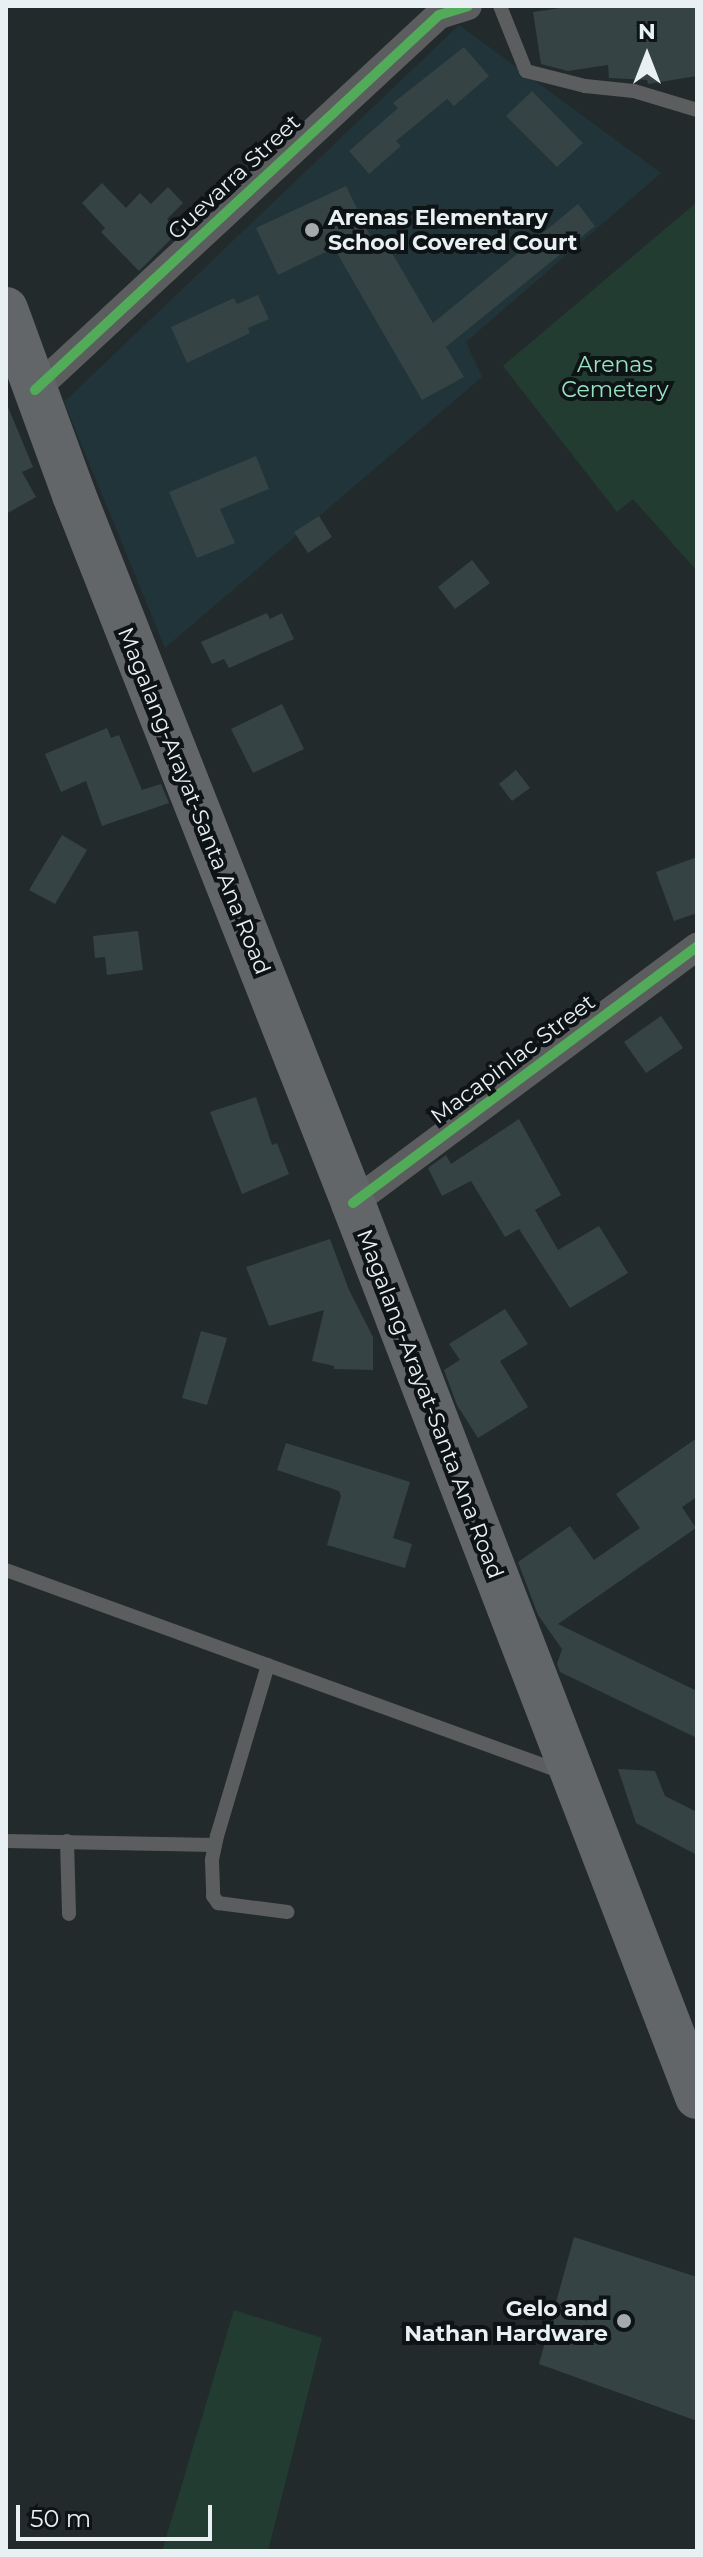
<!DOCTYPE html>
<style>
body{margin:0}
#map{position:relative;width:703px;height:2557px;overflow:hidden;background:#222a2c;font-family:Montserrat,sans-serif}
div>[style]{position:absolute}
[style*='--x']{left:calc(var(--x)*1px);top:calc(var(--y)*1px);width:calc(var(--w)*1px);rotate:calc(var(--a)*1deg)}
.built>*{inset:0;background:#213439}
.green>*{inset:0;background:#233c32}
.building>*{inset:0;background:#354344}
.lane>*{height:14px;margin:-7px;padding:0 7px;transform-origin:7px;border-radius:7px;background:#5b5d5e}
.street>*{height:28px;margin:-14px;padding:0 14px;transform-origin:14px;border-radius:14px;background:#5b5d5e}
.primary>*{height:44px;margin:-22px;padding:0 22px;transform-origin:22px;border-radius:22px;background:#636668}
.cycleway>*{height:10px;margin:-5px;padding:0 5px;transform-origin:5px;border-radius:5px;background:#51ab58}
.dots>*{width:22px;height:22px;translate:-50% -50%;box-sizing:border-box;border:4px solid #0e1315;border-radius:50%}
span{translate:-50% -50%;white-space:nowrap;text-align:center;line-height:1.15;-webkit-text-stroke:8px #0e1315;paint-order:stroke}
.street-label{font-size:22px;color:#e8f0f3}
.poi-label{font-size:22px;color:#e8f0f3;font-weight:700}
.left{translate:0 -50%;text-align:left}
.right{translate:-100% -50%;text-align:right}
.park-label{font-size:22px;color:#98e3c2}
.frame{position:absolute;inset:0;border:8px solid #e8f0f3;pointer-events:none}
.north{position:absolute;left:607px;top:16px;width:80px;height:80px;-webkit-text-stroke:6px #0e1315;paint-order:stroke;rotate:0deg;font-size:22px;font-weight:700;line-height:32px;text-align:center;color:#e8f0f3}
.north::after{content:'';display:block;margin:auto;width:28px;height:36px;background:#e8f0f3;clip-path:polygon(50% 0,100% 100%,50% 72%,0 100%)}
.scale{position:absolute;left:16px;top:2505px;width:196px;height:36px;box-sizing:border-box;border:4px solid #e8f0f3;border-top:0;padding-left:10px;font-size:24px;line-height:28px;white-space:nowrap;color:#e8f0f3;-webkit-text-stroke:6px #0e1315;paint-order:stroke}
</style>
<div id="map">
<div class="built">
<div style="clip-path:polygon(459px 25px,661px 173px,466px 342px,482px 377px,165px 648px,64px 402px)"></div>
</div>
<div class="green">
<div style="clip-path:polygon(697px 202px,697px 571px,633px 499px,617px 512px,503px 366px)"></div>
<div style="clip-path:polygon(234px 2310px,322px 2338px,268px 2551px,162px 2551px)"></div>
</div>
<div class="building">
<div style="clip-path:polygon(574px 6px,697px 6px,697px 76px,648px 84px,647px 80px,609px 78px,608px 65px,568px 71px,541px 64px,533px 12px)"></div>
<div style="clip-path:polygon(464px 47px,489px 76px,454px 106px,447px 99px,396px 141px,401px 146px,369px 174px,349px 151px,398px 108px,393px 103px)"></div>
<div style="clip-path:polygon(532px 91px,583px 143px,557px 167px,506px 116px)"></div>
<div style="clip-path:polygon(102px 183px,126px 208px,140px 193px,151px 204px,168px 187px,183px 203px,167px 219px,179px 231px,139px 271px,101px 232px,105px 228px,82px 203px)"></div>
<div style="clip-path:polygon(346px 186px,378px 252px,388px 246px,433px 323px,578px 204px,595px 226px,446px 347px,464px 377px,422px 400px,334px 248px,278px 275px,256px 228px)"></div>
<div style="clip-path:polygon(258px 295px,269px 319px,248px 328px,250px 333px,187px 363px,171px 327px,234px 298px,237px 304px)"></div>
<div style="clip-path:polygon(6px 402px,33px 467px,22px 472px,36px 497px,6px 514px)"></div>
<div style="clip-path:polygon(256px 456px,269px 489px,220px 509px,235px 543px,197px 558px,169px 492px)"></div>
<div style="clip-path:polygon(319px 516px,332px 537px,308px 553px,294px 532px)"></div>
<div style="clip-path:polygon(472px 560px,490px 583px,455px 609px,438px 587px)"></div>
<div style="clip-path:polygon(267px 613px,270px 619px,282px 613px,294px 639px,229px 668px,224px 659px,212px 664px,201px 642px)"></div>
<div style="clip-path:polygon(282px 704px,304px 749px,253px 773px,231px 729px)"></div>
<div style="clip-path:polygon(107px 728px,111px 738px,119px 735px,142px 790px,161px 784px,169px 803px,102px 826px,86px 781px,61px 792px,45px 754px)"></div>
<div style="clip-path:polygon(516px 770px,530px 788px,512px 801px,499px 784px)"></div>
<div style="clip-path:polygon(62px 835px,87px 850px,55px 904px,29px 890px)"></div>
<div style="clip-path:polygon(697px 857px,697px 913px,674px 921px,656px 872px)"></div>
<div style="clip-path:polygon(138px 931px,143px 970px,107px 975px,105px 957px,95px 958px,93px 936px)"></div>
<div style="clip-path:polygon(661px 1016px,683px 1048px,646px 1073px,624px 1042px)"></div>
<div style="clip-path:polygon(256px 1097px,272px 1145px,277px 1143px,289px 1174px,242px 1194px,210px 1112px)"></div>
<div style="clip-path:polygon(519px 1119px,561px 1195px,535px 1210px,558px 1250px,599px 1226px,628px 1273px,570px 1308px,519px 1229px,505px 1237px,471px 1181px,442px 1196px,428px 1168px,446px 1155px,451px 1164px)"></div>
<div style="clip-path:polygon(330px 1239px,349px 1290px,373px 1337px,373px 1370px,334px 1369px,334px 1366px,312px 1361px,324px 1310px,269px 1326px,246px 1267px)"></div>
<div style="clip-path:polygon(505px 1309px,528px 1344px,500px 1361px,528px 1407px,478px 1438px,457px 1405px,444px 1370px,460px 1360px,449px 1344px)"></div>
<div style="clip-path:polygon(201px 1331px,227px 1338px,207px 1405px,182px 1398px)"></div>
<div style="clip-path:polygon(697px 1438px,697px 1497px,682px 1507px,696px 1528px,558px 1624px,697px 1691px,697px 1738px,560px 1672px,557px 1664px,562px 1649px,538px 1615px,518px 1562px,570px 1526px,594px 1560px,640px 1528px,616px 1494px)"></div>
<div style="clip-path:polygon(286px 1443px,410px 1482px,393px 1538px,412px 1544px,405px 1568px,327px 1545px,341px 1496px,339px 1491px,277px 1470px)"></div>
<div style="clip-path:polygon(618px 1769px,655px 1771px,665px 1796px,697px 1812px,697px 1855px,636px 1823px)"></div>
<div style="clip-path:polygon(574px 2237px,697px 2277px,697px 2421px,539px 2364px)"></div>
</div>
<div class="lane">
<div style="--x:500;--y:6;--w:70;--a:68.2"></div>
<div style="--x:526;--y:71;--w:61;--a:14.3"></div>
<div style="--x:585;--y:86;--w:49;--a:5.8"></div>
<div style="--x:634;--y:91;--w:66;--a:16.8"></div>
<div style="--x:6;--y:1570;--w:592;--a:19.97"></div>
<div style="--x:268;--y:1665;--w:178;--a:106.6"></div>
<div style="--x:217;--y:1836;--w:25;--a:102"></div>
<div style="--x:212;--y:1860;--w:36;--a:88"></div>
<div style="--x:213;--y:1896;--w:9;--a:54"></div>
<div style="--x:218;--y:1903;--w:70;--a:7.4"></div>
<div style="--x:6;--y:1841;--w:209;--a:1.1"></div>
<div style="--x:67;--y:1841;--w:73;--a:88.4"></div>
</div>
<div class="street">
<div style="--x:35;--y:390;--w:551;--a:-42.87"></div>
<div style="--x:439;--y:15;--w:30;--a:-17"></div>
<div style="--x:353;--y:1203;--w:429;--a:-36.7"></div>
</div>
<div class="primary">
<div style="--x:6;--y:309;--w:198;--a:69.9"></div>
<div style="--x:74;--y:495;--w:761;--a:68.49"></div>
<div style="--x:353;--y:1203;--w:958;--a:68.95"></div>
</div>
<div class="cycleway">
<div style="--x:35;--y:390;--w:551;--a:-42.87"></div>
<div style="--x:439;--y:15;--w:30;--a:-17"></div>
<div style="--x:353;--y:1203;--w:429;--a:-36.7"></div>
</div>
<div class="dots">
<div style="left:312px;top:230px;background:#a3abad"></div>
<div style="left:624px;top:2321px;background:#a3abad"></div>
</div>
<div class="street-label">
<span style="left:234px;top:177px;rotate:-43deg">Guevarra Street</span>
<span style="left:194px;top:801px;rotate:68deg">Magalang-Arayat-Santa Ana Road</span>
<span style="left:513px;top:1059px;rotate:-37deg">Macapinlac Street</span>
<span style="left:430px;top:1404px;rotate:69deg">Magalang-Arayat-Santa Ana Road</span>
</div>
<div class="poi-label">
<span class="left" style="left:328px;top:230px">Arenas Elementary<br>School Covered Court</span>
<span class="right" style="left:608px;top:2321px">Gelo and<br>Nathan Hardware</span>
</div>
<div class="park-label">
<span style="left:615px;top:377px">Arenas<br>Cemetery</span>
</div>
<div class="frame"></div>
<div class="north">N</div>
<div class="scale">50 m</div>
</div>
